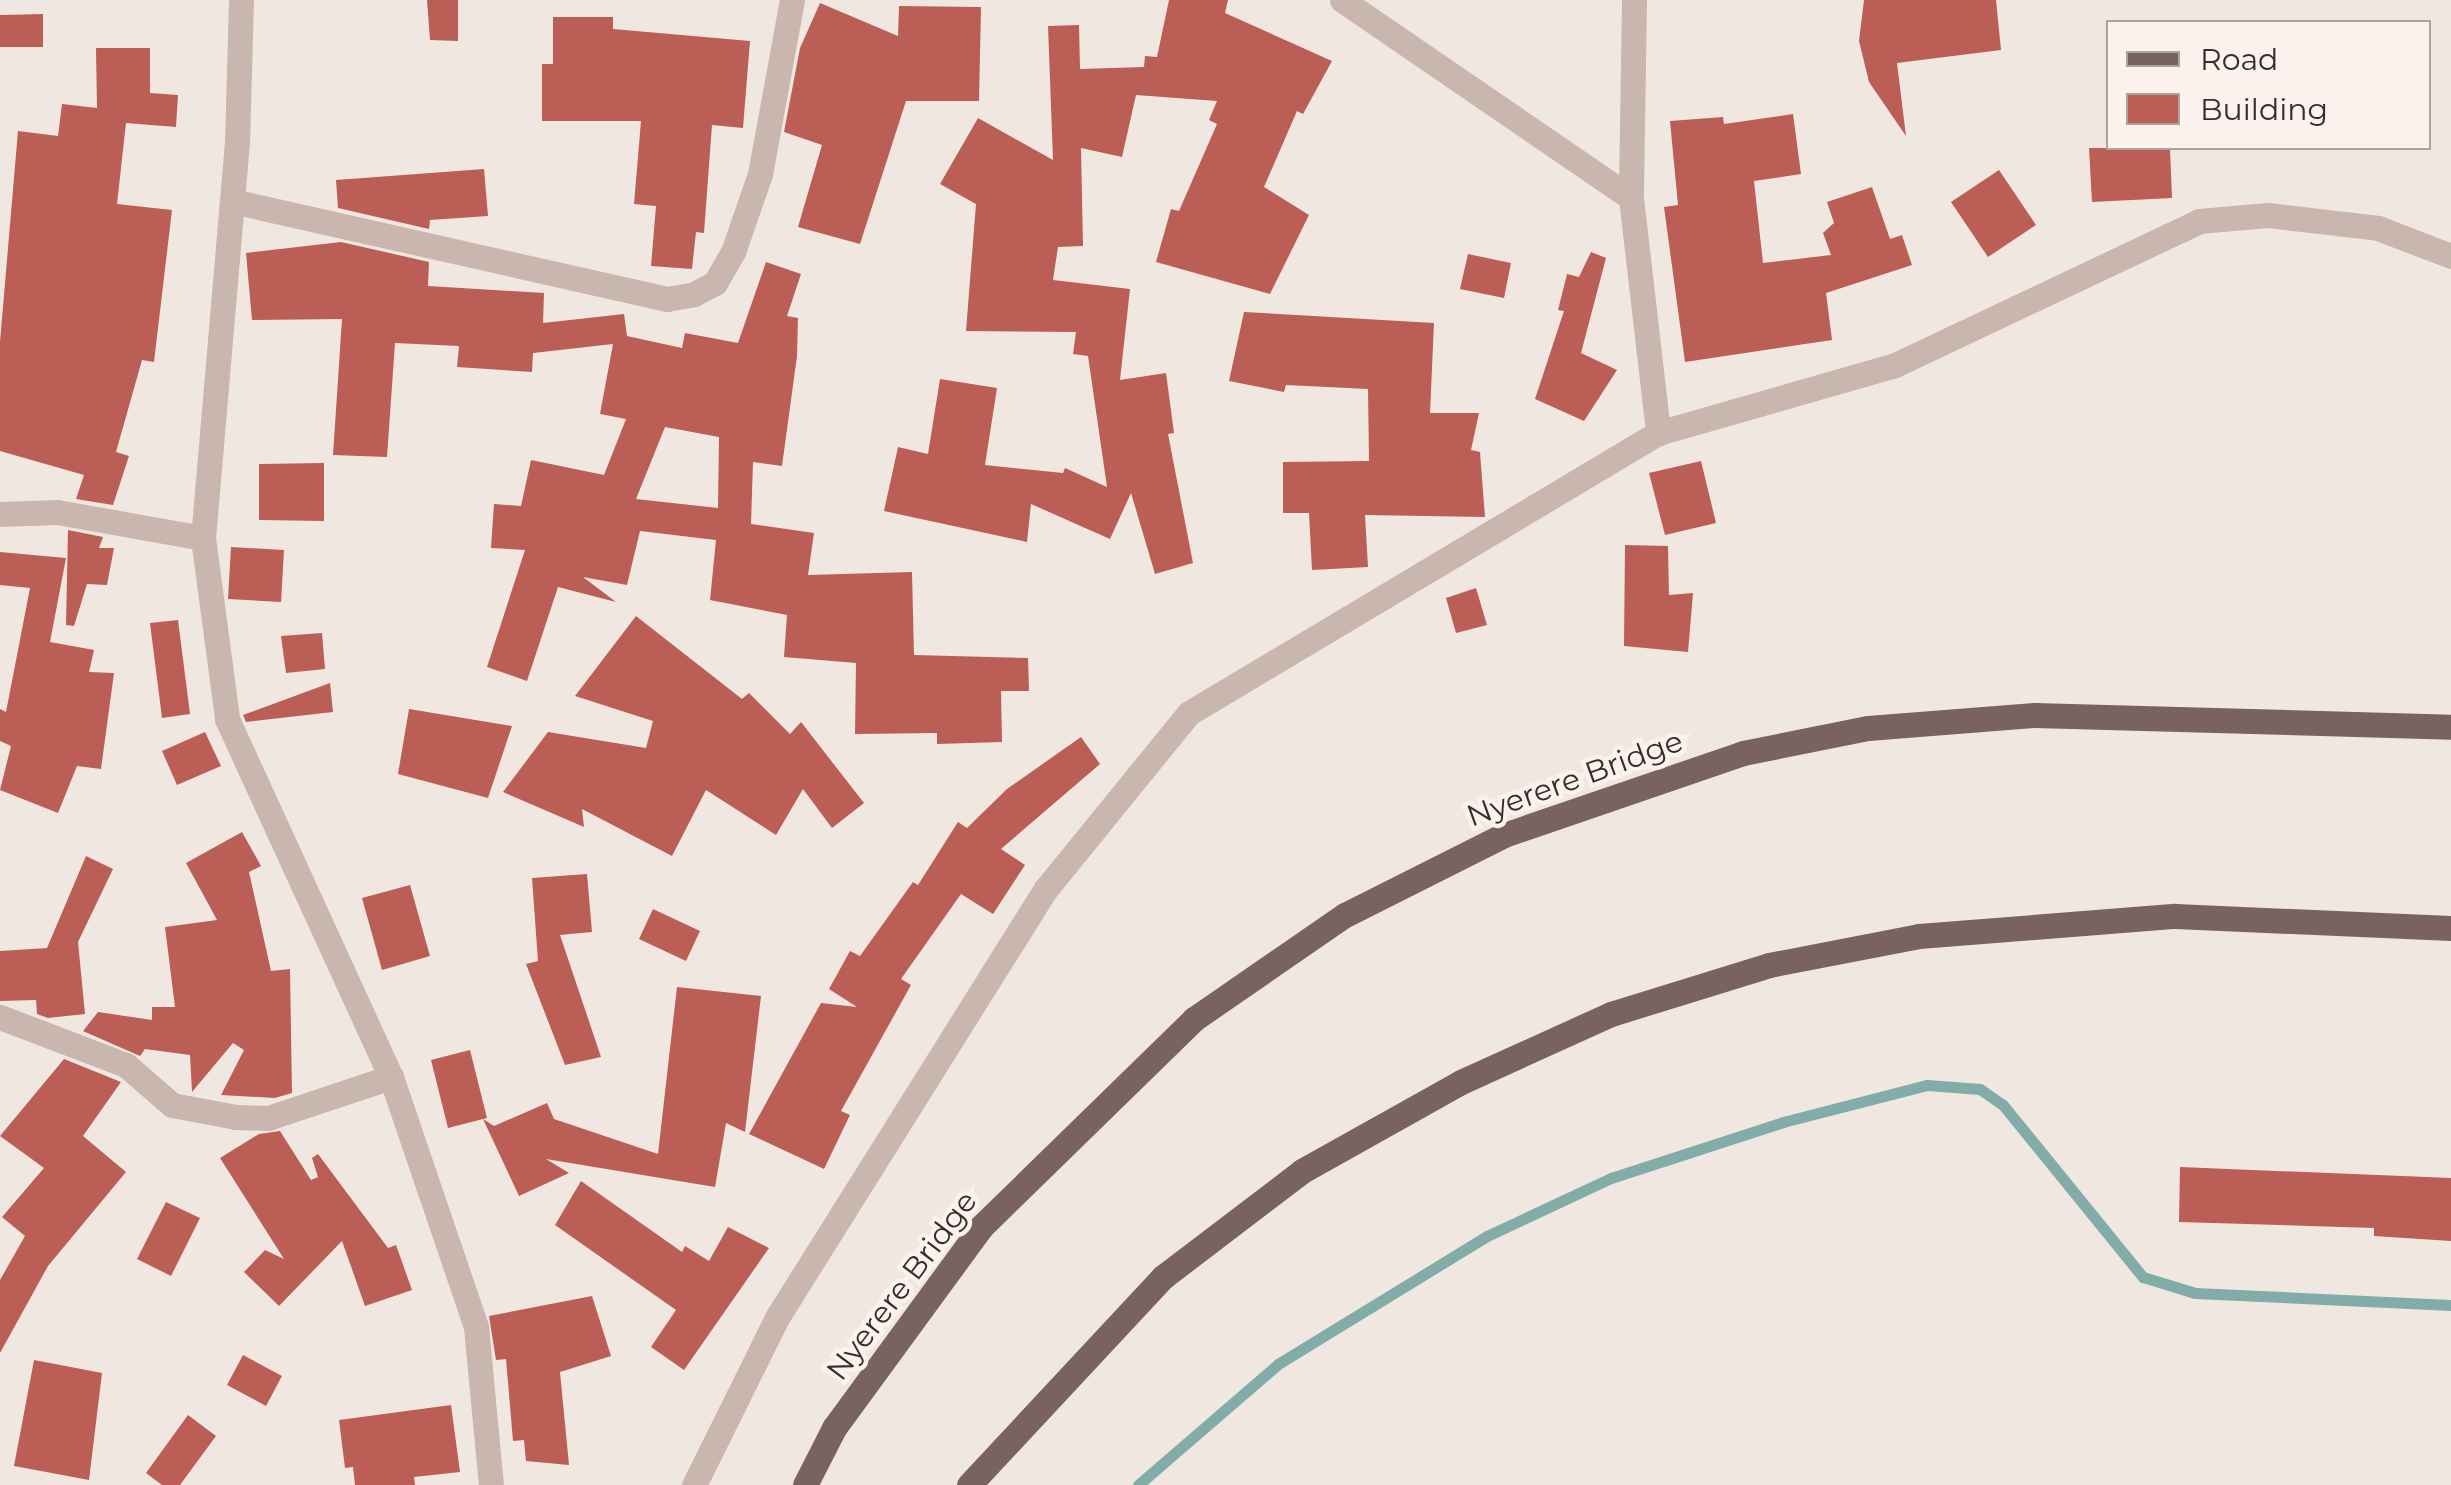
<!DOCTYPE html>
<style>
body{margin:0}
#map{position:relative;width:2451px;height:1485px;overflow:hidden;background:#f1e7e1;font-family:Montserrat,sans-serif}
div>[style]{position:absolute}
[style*='--x']{left:calc(var(--x)*1px);top:calc(var(--y)*1px);width:calc(var(--w)*1px);rotate:calc(var(--a)*1deg)}
.stream>*{height:11px;margin:-5.5px;padding:0 5.5px;transform-origin:5.5px;border-radius:5.5px;background:#82aca7}
.building>*{inset:0;background:#bb5e55}
.street>*{height:25px;margin:-12.5px;padding:0 12.5px;transform-origin:12.5px;border-radius:12.5px;background:#c9b6ae}
.primary>*{height:25px;margin:-12.5px;padding:0 12.5px;transform-origin:12.5px;border-radius:12.5px;background:#78635e}
span{translate:-50% -50%;white-space:nowrap;text-align:center;line-height:1.15;-webkit-text-stroke:9px #f9f2ed;paint-order:stroke}
.street-label{font-size:30px;color:#382d2b}
.legend{position:absolute;left:2106px;top:20px;width:325px;height:130px;box-sizing:border-box;background:#f9f2ed;border:2px solid #aca39f;margin:0;padding:12px 18px;list-style:none;font-size:30px;color:#382d2b}
.legend li{display:flex;align-items:center;gap:20px;height:50px}
.legend b{width:50px;border:2px solid #aca39f}
</style>
<div id="map">
<div class="stream">
<div style="--x:1138;--y:1485;--w:185;--a:-40.8"></div>
<div style="--x:1278;--y:1364;--w:245;--a:-31.5"></div>
<div style="--x:1487;--y:1236;--w:137;--a:-25.1"></div>
<div style="--x:1611;--y:1178;--w:181;--a:-18"></div>
<div style="--x:1783;--y:1122;--w:149;--a:-14.4"></div>
<div style="--x:1927;--y:1085;--w:53;--a:4.3"></div>
<div style="--x:1980;--y:1089;--w:28;--a:35"></div>
<div style="--x:2003;--y:1105;--w:222;--a:50.9"></div>
<div style="--x:2143;--y:1277;--w:54;--a:17.1"></div>
<div style="--x:2195;--y:1293;--w:256;--a:2.7"></div>
</div>
<div class="building">
<div style="clip-path:polygon(427px 0,458px 0,458px 41px,430px 40px)"></div>
<div style="clip-path:polygon(1169px 0,1228px 0,1225px 13px,1332px 61px,1303px 114px,1297px 111px,1264px 187px,1309px 215px,1270px 294px,1156px 262px,1171px 209px,1179px 211px,1217px 124px,1209px 120px,1217px 101px,1136px 95px,1122px 157px,1081px 148px,1083px 246px,1058px 247px,1053px 280px,1130px 289px,1120px 380px,1166px 373px,1174px 433px,1168px 434px,1193px 563px,1155px 574px,1131px 493px,1110px 539px,1031px 504px,1027px 542px,884px 511px,898px 447px,928px 454px,940px 379px,997px 388px,985px 465px,1063px 473px,1065px 468px,1107px 487px,1088px 356px,1073px 354px,1076px 332px,966px 331px,976px 204px,940px 184px,978px 118px,1053px 160px,1048px 26px,1079px 25px,1080px 69px,1144px 67px,1145px 56px,1157px 57px)"></div>
<div style="clip-path:polygon(1864px 0,1996px 0,2001px 50px,1897px 63px,1906px 136px,1869px 82px,1859px 41px)"></div>
<div style="clip-path:polygon(820px 3px,898px 36px,899px 6px,981px 7px,979px 101px,906px 101px,860px 244px,798px 227px,822px 145px,784px 132px,800px 48px)"></div>
<div style="clip-path:polygon(43px 14px,43px 47px,0 47px,0 15px)"></div>
<div style="clip-path:polygon(553px 17px,613px 17px,613px 29px,750px 41px,743px 128px,712px 125px,704px 233px,696px 232px,692px 269px,651px 266px,656px 206px,634px 204px,641px 121px,542px 121px,542px 64px,553px 64px)"></div>
<div style="clip-path:polygon(96px 48px,150px 48px,150px 93px,178px 95px,176px 127px,126px 123px,117px 204px,172px 210px,154px 362px,142px 360px,116px 452px,129px 456px,113px 505px,76px 499px,84px 475px,0 451px,0 342px,18px 131px,58px 136px,62px 104px,97px 108px)"></div>
<div style="clip-path:polygon(1793px 114px,1801px 174px,1754px 181px,1763px 263px,1831px 255px,1823px 233px,1834px 223px,1827px 202px,1872px 187px,1890px 239px,1902px 235px,1912px 265px,1826px 293px,1832px 340px,1685px 362px,1664px 207px,1678px 205px,1670px 121px,1723px 117px,1724px 124px)"></div>
<div style="clip-path:polygon(2089px 148px,2170px 148px,2172px 198px,2092px 202px)"></div>
<div style="clip-path:polygon(484px 169px,488px 216px,430px 220px,429px 229px,338px 208px,336px 180px)"></div>
<div style="clip-path:polygon(1999px 170px,2036px 225px,1988px 257px,1951px 202px)"></div>
<div style="clip-path:polygon(evenodd,341px 242px,429px 262px,428px 286px,544px 293px,543px 323px,624px 314px,627px 336px,682px 348px,685px 333px,738px 343px,766px 262px,801px 274px,787px 316px,798px 318px,797px 356px,782px 466px,753px 462px,751px 524px,814px 533px,808px 575px,912px 572px,914px 655px,1028px 658px,1029px 691px,1001px 691px,1002px 742px,937px 744px,937px 733px,855px 734px,856px 663px,784px 657px,787px 615px,710px 600px,716px 540px,640px 531px,627px 585px,583px 577px,616px 602px,558px 587px,527px 681px,487px 667px,525px 550px,491px 548px,494px 504px,521px 506px,531px 460px,604px 475px,626px 419px,600px 414px,613px 344px,533px 353px,532px 372px,457px 367px,459px 346px,395px 343px,387px 457px,333px 455px,342px 319px,252px 320px,246px 253px,341px 242px,665px 427px,719px 437px,718px 508px,636px 499px,665px 427px)"></div>
<div style="clip-path:polygon(1591px 252px,1606px 258px,1581px 353px,1617px 370px,1584px 421px,1535px 399px,1564px 311px,1558px 310px,1567px 274px,1579px 277px)"></div>
<div style="clip-path:polygon(1468px 254px,1511px 263px,1504px 298px,1460px 289px)"></div>
<div style="clip-path:polygon(1244px 312px,1434px 323px,1430px 413px,1479px 413px,1471px 450px,1480px 452px,1485px 517px,1365px 515px,1368px 567px,1312px 570px,1309px 513px,1283px 513px,1283px 462px,1369px 461px,1368px 389px,1286px 385px,1284px 392px,1229px 381px)"></div>
<div style="clip-path:polygon(1701px 461px,1716px 523px,1665px 535px,1649px 473px)"></div>
<div style="clip-path:polygon(324px 463px,324px 521px,259px 520px,259px 464px)"></div>
<div style="clip-path:polygon(68px 530px,103px 537px,99px 548px,114px 548px,107px 585px,87px 584px,74px 626px,66px 625px)"></div>
<div style="clip-path:polygon(1625px 545px,1668px 546px,1669px 595px,1693px 593px,1688px 652px,1624px 646px)"></div>
<div style="clip-path:polygon(231px 547px,284px 550px,281px 602px,228px 599px)"></div>
<div style="clip-path:polygon(0 552px,66px 558px,50px 642px,94px 650px,89px 672px,114px 673px,101px 769px,77px 766px,58px 813px,0 790px,11px 746px,0 741px,0 709px,6px 712px,30px 588px,0 585px)"></div>
<div style="clip-path:polygon(1476px 588px,1487px 625px,1456px 633px,1446px 598px)"></div>
<div style="clip-path:polygon(636px 616px,742px 699px,749px 693px,790px 734px,801px 722px,864px 803px,832px 828px,803px 789px,776px 835px,706px 790px,672px 856px,582px 809px,584px 827px,503px 792px,548px 732px,646px 748px,653px 721px,575px 696px)"></div>
<div style="clip-path:polygon(178px 620px,190px 714px,162px 718px,150px 623px)"></div>
<div style="clip-path:polygon(322px 633px,325px 669px,286px 673px,281px 636px)"></div>
<div style="clip-path:polygon(330px 683px,333px 712px,246px 722px,243px 715px)"></div>
<div style="clip-path:polygon(409px 709px,512px 726px,488px 798px,398px 774px)"></div>
<div style="clip-path:polygon(205px 732px,221px 766px,177px 785px,162px 751px)"></div>
<div style="clip-path:polygon(1081px 737px,1100px 764px,1001px 849px,1025px 865px,993px 914px,961px 894px,901px 979px,911px 985px,841px 1111px,850px 1115px,824px 1169px,749px 1134px,821px 1003px,857px 1007px,829px 989px,850px 951px,860px 956px,913px 882px,918px 885px,958px 822px,967px 828px,1007px 789px)"></div>
<div style="clip-path:polygon(242px 832px,261px 866px,249px 872px,271px 971px,290px 969px,292px 1093px,275px 1098px,221px 1095px,244px 1050px,233px 1043px,192px 1092px,190px 1055px,145px 1049px,140px 1056px,83px 1031px,98px 1012px,152px 1020px,152px 1007px,175px 1007px,165px 927px,217px 920px,186px 863px)"></div>
<div style="clip-path:polygon(86px 856px,113px 869px,78px 942px,85px 1014px,48px 1018px,37px 1014px,36px 1000px,0 1001px,0 951px,47px 948px)"></div>
<div style="clip-path:polygon(587px 874px,592px 932px,560px 935px,601px 1057px,565px 1065px,526px 964px,538px 961px,532px 878px)"></div>
<div style="clip-path:polygon(410px 885px,430px 956px,382px 970px,362px 898px)"></div>
<div style="clip-path:polygon(653px 909px,700px 931px,686px 961px,639px 939px)"></div>
<div style="clip-path:polygon(677px 987px,761px 996px,745px 1132px,726px 1123px,715px 1187px,546px 1159px,569px 1173px,519px 1196px,483px 1119px,494px 1126px,547px 1103px,554px 1119px,658px 1154px)"></div>
<div style="clip-path:polygon(470px 1050px,487px 1118px,448px 1128px,431px 1060px)"></div>
<div style="clip-path:polygon(64px 1059px,121px 1082px,83px 1136px,126px 1172px,48px 1266px,0 1353px,0 1280px,25px 1236px,2px 1217px,44px 1168px,0 1136px)"></div>
<div style="clip-path:polygon(280px 1131px,311px 1180px,318px 1177px,312px 1158px,318px 1154px,388px 1248px,396px 1245px,412px 1290px,365px 1306px,342px 1241px,279px 1306px,244px 1272px,265px 1250px,284px 1259px,220px 1158px,259px 1134px)"></div>
<div style="clip-path:polygon(2180px 1167px,2451px 1178px,2451px 1241px,2374px 1236px,2374px 1228px,2179px 1222px)"></div>
<div style="clip-path:polygon(581px 1181px,682px 1252px,685px 1246px,709px 1261px,728px 1227px,769px 1248px,684px 1370px,651px 1347px,676px 1310px,555px 1225px)"></div>
<div style="clip-path:polygon(166px 1202px,200px 1218px,171px 1276px,137px 1259px)"></div>
<div style="clip-path:polygon(592px 1296px,611px 1356px,560px 1372px,569px 1465px,526px 1461px,524px 1440px,513px 1441px,506px 1359px,496px 1360px,489px 1316px)"></div>
<div style="clip-path:polygon(243px 1355px,282px 1376px,266px 1406px,227px 1385px)"></div>
<div style="clip-path:polygon(34px 1360px,102px 1373px,89px 1480px,14px 1466px)"></div>
<div style="clip-path:polygon(451px 1405px,460px 1472px,414px 1477px,415px 1485px,355px 1485px,353px 1467px,345px 1468px,339px 1420px)"></div>
<div style="clip-path:polygon(188px 1415px,216px 1436px,180px 1485px,162px 1485px,146px 1473px)"></div>
</div>
<div class="street">
<div style="--x:241;--y:0;--w:142;--a:91.6"></div>
<div style="--x:237;--y:142;--w:397;--a:94.9"></div>
<div style="--x:203;--y:538;--w:183;--a:82.4"></div>
<div style="--x:227;--y:719;--w:394;--a:65.4"></div>
<div style="--x:391;--y:1077;--w:264;--a:71.2"></div>
<div style="--x:476;--y:1327;--w:159;--a:84.6"></div>
<div style="--x:1342;--y:0;--w:350;--a:34.4"></div>
<div style="--x:1634;--y:0;--w:198;--a:90.9"></div>
<div style="--x:1631;--y:198;--w:237;--a:83.4"></div>
<div style="--x:232;--y:201;--w:446;--a:12.7"></div>
<div style="--x:667;--y:299;--w:27;--a:-10"></div>
<div style="--x:694;--y:294;--w:24;--a:-28"></div>
<div style="--x:715;--y:283;--w:36;--a:-60"></div>
<div style="--x:733;--y:252;--w:83;--a:-70.9"></div>
<div style="--x:760;--y:174;--w:177;--a:-79.6"></div>
<div style="--x:0;--y:514;--w:57;--a:-2"></div>
<div style="--x:57;--y:512;--w:148;--a:10.1"></div>
<div style="--x:0;--y:1017;--w:135;--a:20.9"></div>
<div style="--x:126;--y:1065;--w:61;--a:41"></div>
<div style="--x:172;--y:1105;--w:65;--a:10.6"></div>
<div style="--x:236;--y:1117;--w:32;--a:2"></div>
<div style="--x:268;--y:1118;--w:130;--a:-18.4"></div>
<div style="--x:694;--y:1485;--w:189;--a:-63.6"></div>
<div style="--x:778;--y:1316;--w:503;--a:-57.92"></div>
<div style="--x:1045;--y:890;--w:228;--a:-50.9"></div>
<div style="--x:1189;--y:713;--w:546;--a:-30.84"></div>
<div style="--x:1658;--y:433;--w:247;--a:-16"></div>
<div style="--x:1895;--y:365;--w:336;--a:-25.3"></div>
<div style="--x:2199;--y:221;--w:69;--a:-5"></div>
<div style="--x:2268;--y:215;--w:111;--a:6.7"></div>
<div style="--x:2378;--y:228;--w:78;--a:21"></div>
</div>
<div class="primary">
<div style="--x:805;--y:1485;--w:64;--a:-63"></div>
<div style="--x:834;--y:1428;--w:249;--a:-53.8"></div>
<div style="--x:981;--y:1227;--w:298;--a:-44.3"></div>
<div style="--x:1194;--y:1019;--w:183;--a:-34.6"></div>
<div style="--x:1345;--y:915;--w:178;--a:-26.7"></div>
<div style="--x:1504;--y:835;--w:253;--a:-18.9"></div>
<div style="--x:1743;--y:753;--w:127;--a:-11.3"></div>
<div style="--x:1868;--y:728;--w:167;--a:-4.5"></div>
<div style="--x:2034;--y:715;--w:417;--a:1.6"></div>
<div style="--x:969;--y:1485;--w:284;--a:-47"></div>
<div style="--x:1163;--y:1277;--w:175;--a:-37.3"></div>
<div style="--x:1302;--y:1171;--w:182;--a:-29.2"></div>
<div style="--x:1461;--y:1082;--w:165;--a:-24.4"></div>
<div style="--x:1611;--y:1014;--w:165;--a:-17.2"></div>
<div style="--x:1769;--y:965;--w:153;--a:-10.9"></div>
<div style="--x:1919;--y:936;--w:257;--a:-4.5"></div>
<div style="--x:2175;--y:916;--w:276;--a:2.5"></div>
</div>
<div class="street-label">
<span style="left:1575px;top:779px;rotate:-20deg">Nyerere Bridge</span>
<span style="left:902px;top:1286px;rotate:-53deg">Nyerere Bridge</span>
</div>
<ul class="legend">
<li><b style="height:12px;background:#78635e"></b>Road</li>
<li><b style="height:28px;background:#bb5e55"></b>Building</li>
</ul>
</div>
